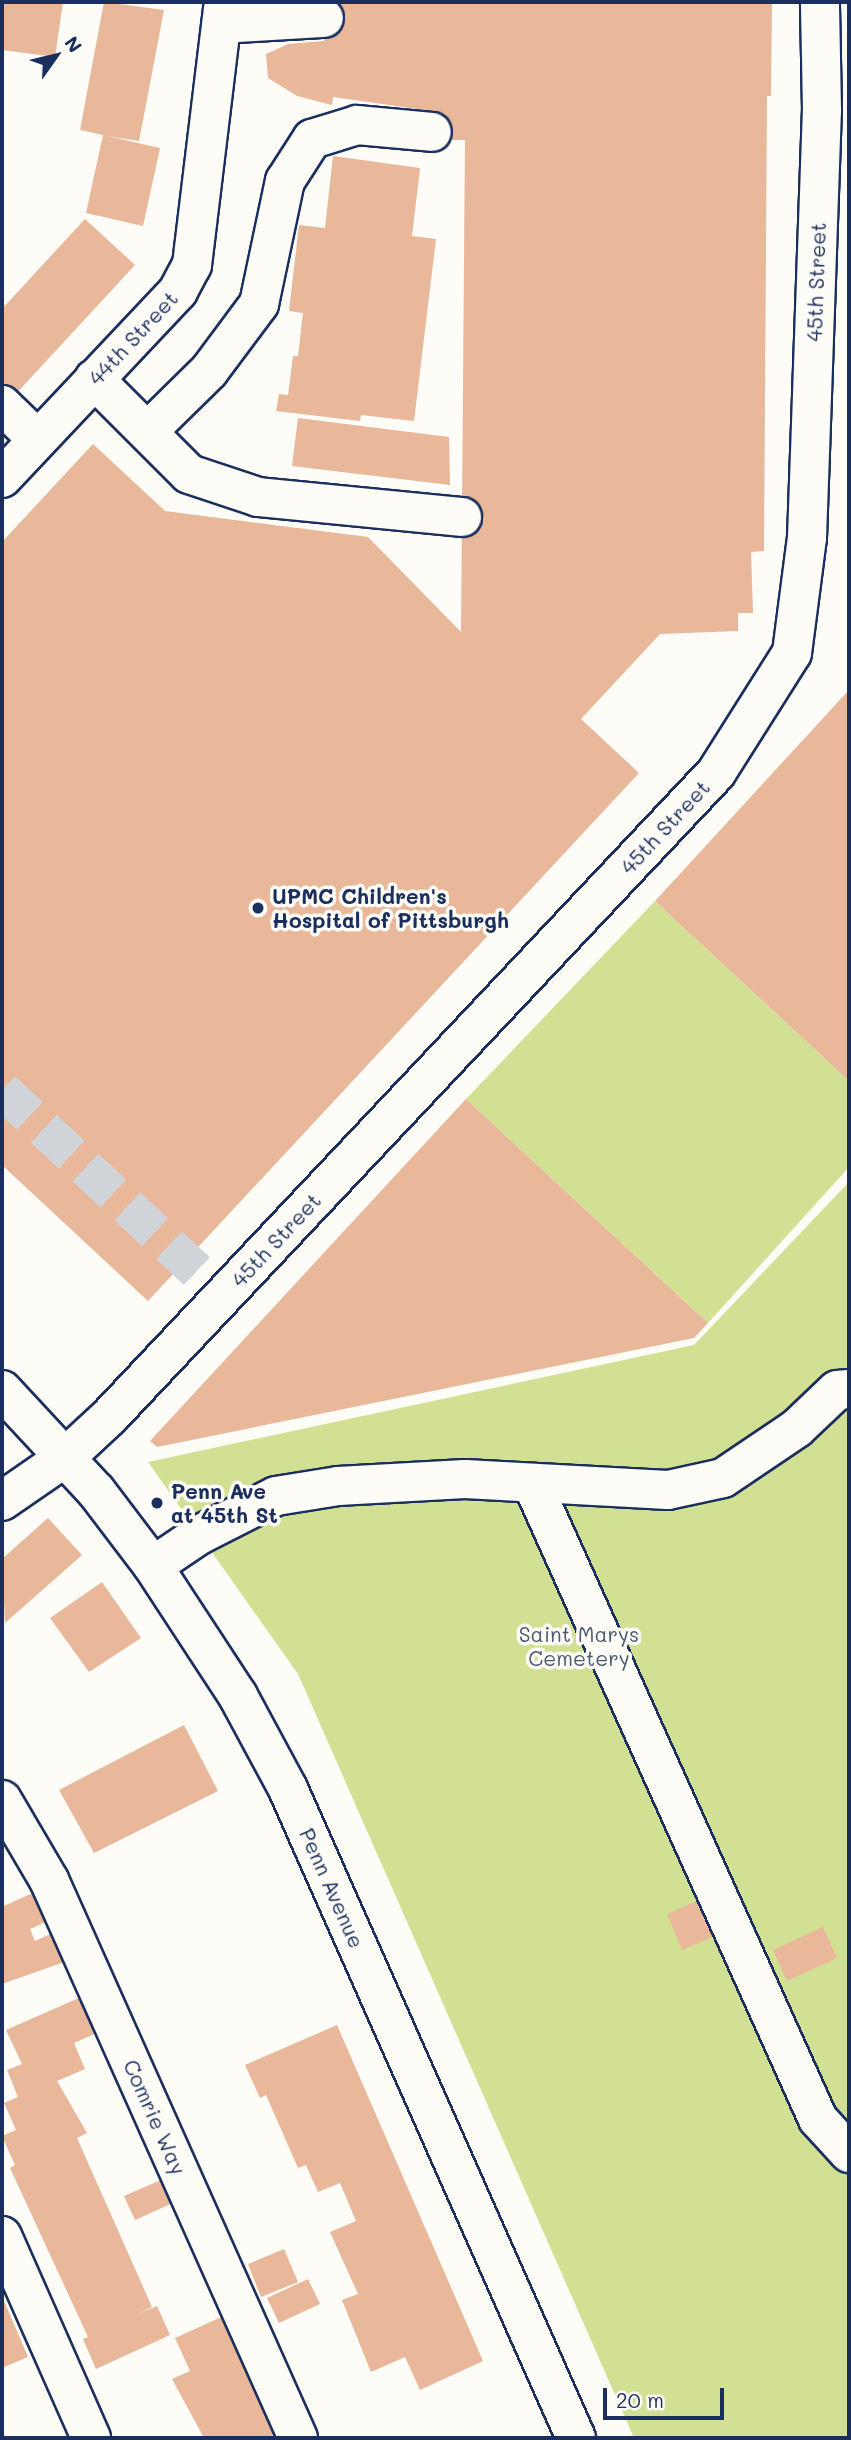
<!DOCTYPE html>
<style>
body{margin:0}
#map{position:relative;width:851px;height:2440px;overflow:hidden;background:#fdfcf7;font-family:Mali,sans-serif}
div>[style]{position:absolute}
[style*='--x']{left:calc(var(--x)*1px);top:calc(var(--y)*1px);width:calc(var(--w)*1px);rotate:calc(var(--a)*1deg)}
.green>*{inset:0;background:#d2e093}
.building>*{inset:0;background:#e9b79a}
.minor-tunnel>*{height:38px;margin-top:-19px;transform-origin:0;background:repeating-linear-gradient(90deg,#d0d3d8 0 38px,transparent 0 57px)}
.roads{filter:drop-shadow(2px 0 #1b2f5e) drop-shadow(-2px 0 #1b2f5e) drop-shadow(0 2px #1b2f5e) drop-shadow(0 -2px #1b2f5e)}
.minor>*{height:38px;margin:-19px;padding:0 19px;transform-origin:19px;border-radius:19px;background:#fdfcf7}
.major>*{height:38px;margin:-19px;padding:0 19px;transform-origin:19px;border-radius:19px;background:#fdfcf7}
.dots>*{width:19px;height:19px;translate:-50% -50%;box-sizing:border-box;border:4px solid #fdfcf7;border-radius:50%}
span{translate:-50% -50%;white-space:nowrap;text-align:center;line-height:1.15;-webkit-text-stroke:7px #fdfcf7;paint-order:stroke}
.street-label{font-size:21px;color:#1b2f5e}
.poi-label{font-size:21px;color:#1b2f5e;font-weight:700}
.left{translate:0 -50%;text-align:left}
.park-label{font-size:21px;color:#495b6b}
.frame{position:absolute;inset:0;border:4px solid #1b2f5e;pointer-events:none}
.north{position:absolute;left:21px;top:21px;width:70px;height:70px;-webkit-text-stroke:5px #fdfcf7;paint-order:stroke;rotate:56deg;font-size:19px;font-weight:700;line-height:28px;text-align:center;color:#1b2f5e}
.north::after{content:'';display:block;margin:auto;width:24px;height:32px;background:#1b2f5e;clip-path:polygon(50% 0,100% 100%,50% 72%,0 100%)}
.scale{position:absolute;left:603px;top:2388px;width:121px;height:32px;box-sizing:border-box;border:4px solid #1b2f5e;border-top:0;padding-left:9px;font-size:21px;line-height:24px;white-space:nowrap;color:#1b2f5e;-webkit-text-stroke:5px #fdfcf7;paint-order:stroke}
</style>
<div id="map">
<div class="green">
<div style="clip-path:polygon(655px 901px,849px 1081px,849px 1167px,708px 1323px,466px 1099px)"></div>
<div style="clip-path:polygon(849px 1182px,849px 2438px,634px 2438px,298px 1674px,148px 1462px,694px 1345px)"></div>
</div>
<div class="building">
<div style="clip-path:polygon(2px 2px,63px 2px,55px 57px,2px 50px)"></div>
<div style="clip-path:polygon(104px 2px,164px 10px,139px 141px,107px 136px,160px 148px,143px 226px,86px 213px,103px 135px,80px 130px)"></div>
<div style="clip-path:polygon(325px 2px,772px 2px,771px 96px,767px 96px,764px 551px,751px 552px,753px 613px,738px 613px,738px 631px,660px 634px,581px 719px,639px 773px,148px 1301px,2px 1165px,2px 542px,93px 444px,165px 511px,368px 537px,461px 632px,465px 140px,432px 140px,432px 111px,333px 97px,332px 105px,297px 96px,268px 78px,266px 54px,288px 44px,324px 41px)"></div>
<div style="clip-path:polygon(333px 156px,420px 168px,412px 236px,436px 239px,414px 421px,361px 415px,360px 421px,276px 411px,279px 394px,288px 395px,293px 356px,298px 356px,303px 313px,289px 311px,299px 225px,325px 228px)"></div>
<div style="clip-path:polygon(85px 219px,135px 265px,13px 397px,2px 386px,2px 309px)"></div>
<div style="clip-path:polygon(298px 418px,449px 437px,450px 485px,292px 466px)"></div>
<div style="clip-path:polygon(849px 690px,849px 1081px,655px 901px)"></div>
<div style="clip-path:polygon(466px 1099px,708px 1323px,694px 1338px,157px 1447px,150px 1441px)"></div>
<div style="clip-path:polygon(48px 1518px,82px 1555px,5px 1623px,2px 1559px)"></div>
<div style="clip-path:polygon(102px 1582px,141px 1638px,89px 1672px,50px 1618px)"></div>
<div style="clip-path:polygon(184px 1725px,218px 1791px,94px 1853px,59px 1790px)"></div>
<div style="clip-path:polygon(37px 1891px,50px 1920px,30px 1929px,35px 1941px,57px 1931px,70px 1960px,2px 1984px,2px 1907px)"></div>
<div style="clip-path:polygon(699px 1900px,715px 1936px,682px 1950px,667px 1914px)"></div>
<div style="clip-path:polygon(823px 1927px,837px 1958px,787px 1981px,773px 1950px)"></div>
<div style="clip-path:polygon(90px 1993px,106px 2029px,74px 2043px,85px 2069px,57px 2081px,87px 2133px,77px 2138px,152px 2307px,138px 2314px,157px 2306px,170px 2335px,96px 2369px,83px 2339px,88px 2337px,10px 2168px,15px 2165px,2px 2136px,16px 2130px,4px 2103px,18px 2097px,7px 2070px,22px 2064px,6px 2030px)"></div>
<div style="clip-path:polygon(337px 2025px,483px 2361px,420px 2390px,405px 2357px,371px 2372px,342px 2300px,358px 2294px,330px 2232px,356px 2221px,340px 2183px,318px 2192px,306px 2165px,298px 2168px,266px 2095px,260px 2098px,245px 2065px)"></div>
<div style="clip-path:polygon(163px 2179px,175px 2202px,135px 2220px,124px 2196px)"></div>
<div style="clip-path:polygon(284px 2249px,298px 2282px,261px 2297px,248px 2264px)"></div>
<div style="clip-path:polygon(308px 2279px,320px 2304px,279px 2323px,267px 2298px)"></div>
<div style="clip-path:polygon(2px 2296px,28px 2357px,2px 2368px)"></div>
<div style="clip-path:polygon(230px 2313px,286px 2438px,204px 2438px,172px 2379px,190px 2371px,175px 2338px)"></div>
</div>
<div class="minor-tunnel">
<div style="--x:2;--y:1090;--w:303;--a:42.9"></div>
</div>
<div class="roads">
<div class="minor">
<div style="--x:222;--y:24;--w:102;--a:-3.4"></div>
<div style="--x:94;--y:379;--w:134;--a:45"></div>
<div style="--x:189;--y:474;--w:73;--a:18.4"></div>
<div style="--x:258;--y:497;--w:205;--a:5.6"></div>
<div style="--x:2;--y:405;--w:49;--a:44.2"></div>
<div style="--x:149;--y:430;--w:84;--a:-44.5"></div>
<div style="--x:209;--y:371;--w:84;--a:-53.3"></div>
<div style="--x:259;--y:304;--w:126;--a:-78.1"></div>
<div style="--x:285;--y:181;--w:50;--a:-57.3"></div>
<div style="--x:312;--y:139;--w:47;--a:-17.3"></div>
<div style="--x:357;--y:125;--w:75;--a:5.3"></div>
<div style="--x:2;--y:478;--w:257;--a:-46.7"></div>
<div style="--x:178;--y:291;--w:30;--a:-62"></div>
<div style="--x:192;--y:265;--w:265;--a:-83.1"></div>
<div style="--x:532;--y:1483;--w:697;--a:65.79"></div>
<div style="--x:818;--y:2119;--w:46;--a:47.6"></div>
<div style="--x:2;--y:1501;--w:79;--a:-34.7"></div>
<div style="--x:67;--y:1456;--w:59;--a:-42.9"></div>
<div style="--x:110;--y:1416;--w:884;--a:-46.7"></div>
<div style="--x:716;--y:773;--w:142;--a:-57.7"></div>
<div style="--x:792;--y:653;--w:116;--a:-82.6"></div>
<div style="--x:807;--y:538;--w:428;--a:-88"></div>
<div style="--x:822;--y:110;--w:108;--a:-91.1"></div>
<div style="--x:153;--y:1566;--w:55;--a:-34"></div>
<div style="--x:199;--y:1535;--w:86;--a:-26.9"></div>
<div style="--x:276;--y:1496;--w:63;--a:-9.2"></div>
<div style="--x:338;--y:1486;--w:127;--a:-3.2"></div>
<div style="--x:465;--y:1479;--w:203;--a:3.1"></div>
<div style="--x:668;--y:1490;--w:56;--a:-12.3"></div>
<div style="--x:723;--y:1478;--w:89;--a:-34"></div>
<div style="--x:797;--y:1428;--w:55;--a:-43.5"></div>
<div style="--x:837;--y:1390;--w:12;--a:-5"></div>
<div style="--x:2;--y:1800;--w:93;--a:59.6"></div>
<div style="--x:49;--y:1880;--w:611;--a:65.95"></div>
<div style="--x:2;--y:2236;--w:221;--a:66.2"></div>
</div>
<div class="major">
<div style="--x:2;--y:1390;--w:138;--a:47.1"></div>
<div style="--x:96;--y:1491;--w:94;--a:52.8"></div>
<div style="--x:153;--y:1566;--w:155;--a:56.8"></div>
<div style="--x:238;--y:1696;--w:106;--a:61.7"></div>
<div style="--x:288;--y:1789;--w:710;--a:66.07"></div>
</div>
</div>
<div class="dots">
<div style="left:258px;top:908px;background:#1b2f5e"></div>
<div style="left:157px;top:1503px;background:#1b2f5e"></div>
</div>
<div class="street-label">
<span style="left:816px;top:282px;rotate:-88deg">45th Street</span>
<span style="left:133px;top:338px;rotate:-47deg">44th Street</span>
<span style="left:665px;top:827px;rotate:-47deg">45th Street</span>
<span style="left:276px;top:1240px;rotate:-47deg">45th Street</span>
<span style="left:332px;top:1888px;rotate:66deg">Penn Avenue</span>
<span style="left:155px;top:2117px;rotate:66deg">Comrie Way</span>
</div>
<div class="poi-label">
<span class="left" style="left:272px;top:908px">UPMC Children's<br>Hospital of Pittsburgh</span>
<span class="left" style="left:171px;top:1503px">Penn Ave<br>at 45th St</span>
</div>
<div class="park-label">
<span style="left:579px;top:1646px">Saint Marys<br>Cemetery</span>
</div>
<div class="frame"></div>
<div class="north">N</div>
<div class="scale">20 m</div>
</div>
